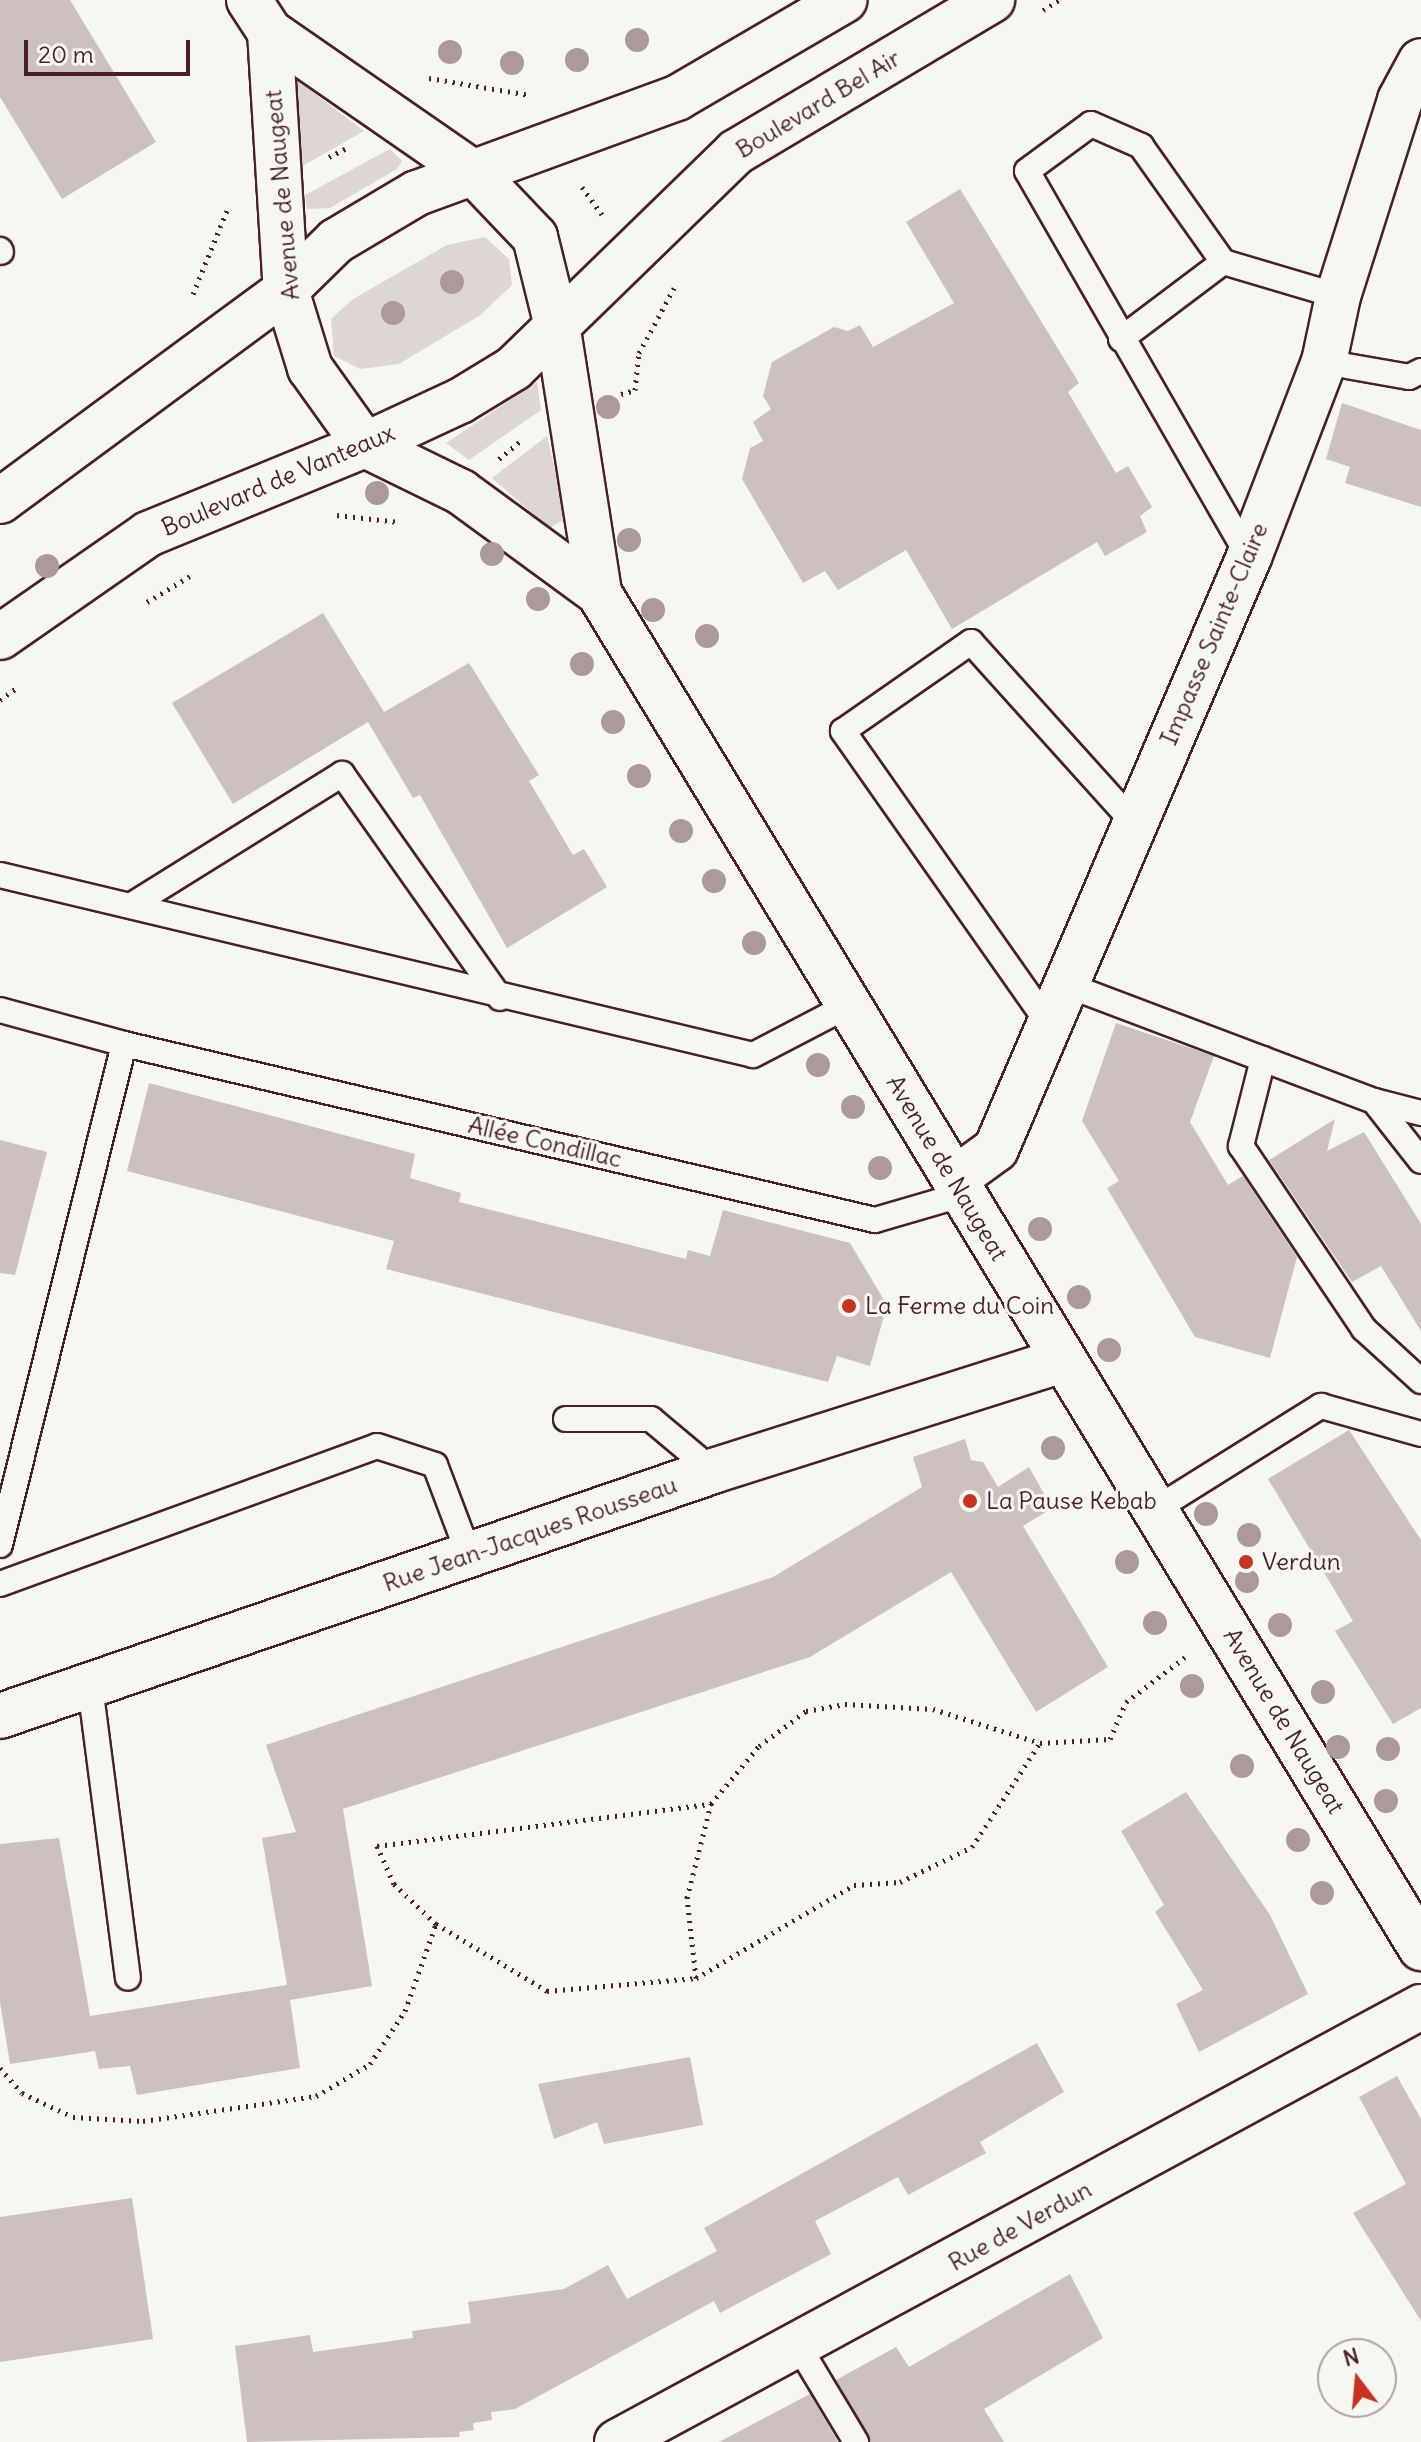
<!DOCTYPE html>
<meta charset="utf-8">
<style>
body{margin:0}
#map{position:relative;width:1421px;height:2442px;overflow:hidden;background:#f6f6f2;font-family:Delius,sans-serif}
div>[style]{position:absolute}
[style*='--x']{left:calc(var(--x)*1px);top:calc(var(--y)*1px);width:calc(var(--w)*1px);rotate:calc(var(--a)*1deg)}
.green>*{inset:0;background:#ddd6d5}
.building>*{inset:0;background:#ccc1c0}
.path>*{height:5px;margin-top:-2.5px;transform-origin:0;background:repeating-linear-gradient(90deg,#4a1f2b 0 2px,transparent 0 8px)}
.roads{filter:drop-shadow(2px 0 #4a1f2b) drop-shadow(-2px 0 #4a1f2b) drop-shadow(0 2px #4a1f2b) drop-shadow(0 -2px #4a1f2b)}
.lane>*{height:24px;margin:-12px;padding:0 12px;transform-origin:12px;border-radius:12px;background:#f6f6f2}
.street>*{height:44px;margin:-22px;padding:0 22px;transform-origin:22px;border-radius:22px;background:#f6f6f2}
.secondary>*{height:44px;margin:-22px;padding:0 22px;transform-origin:22px;border-radius:22px;background:#f6f6f2}
.primary>*{height:44px;margin:-22px;padding:0 22px;transform-origin:22px;border-radius:22px;background:#f6f6f2}
.trees>*{width:24px;height:24px;margin:-12px;border-radius:50%;background:#ac999c}
.dots>*{width:22px;height:22px;translate:-50% -50%;box-sizing:border-box;border:4px solid #f6f6f2;border-radius:50%}
span{translate:-50% -50%;white-space:nowrap;text-align:center;line-height:1.15;-webkit-text-stroke:6px #f6f6f2;paint-order:stroke}
.street-label{font-size:24px;color:#4a1f2b}
.poi-label{font-size:24px;color:#4a1f2b}
.left{translate:0 -50%;text-align:left}
.north{position:absolute;left:1317px;top:2338px;width:80px;height:80px;box-sizing:border-box;background:#f6f6f2;border:2px solid #b1a0a2;border-radius:50%;rotate:344deg;font-size:22px;font-weight:700;line-height:32px;text-align:center;color:#4a1f2b}
.north::after{content:'';display:block;margin:auto;width:28px;height:36px;background:#c8321e;clip-path:polygon(50% 0,100% 100%,50% 72%,0 100%)}
.scale{position:absolute;left:24px;top:40px;width:166px;height:36px;box-sizing:border-box;border:4px solid #4a1f2b;border-top:0;padding-left:10px;font-size:24px;line-height:28px;white-space:nowrap;color:#4a1f2b;-webkit-text-stroke:6px #f6f6f2;paint-order:stroke}
</style>
<div id="map">
<div class="green">
<div style="clip-path:polygon(281px 68px,364px 131px,299px 168px)"></div>
<div style="clip-path:polygon(390px 149px,402px 161px,397px 169px,330px 208px,307px 209px,305px 195px)"></div>
<div style="clip-path:polygon(485px 237px,509px 259px,512px 285px,479px 316px,399px 364px,360px 369px,334px 356px,331px 319px,353px 299px,447px 245px)"></div>
<div style="clip-path:polygon(537px 382px,541px 410px,469px 460px,446px 443px)"></div>
<div style="clip-path:polygon(547px 436px,566px 519px,549px 528px,492px 478px)"></div>
</div>
<div class="building">
<div style="clip-path:polygon(0 0,70px 0,156px 142px,62px 199px,0 97px)"></div>
<div style="clip-path:polygon(960px 189px,1079px 383px,1068px 392px,1116px 473px,1128px 466px,1152px 507px,1140px 516px,1147px 532px,1105px 556px,1097px 542px,952px 629px,906px 550px,838px 590px,825px 571px,803px 583px,742px 479px,750px 448px,763px 441px,753px 422px,771px 409px,763px 396px,772px 362px,834px 327px,848px 331px,860px 325px,873px 347px,954px 303px,906px 222px)"></div>
<div style="clip-path:polygon(1342px 403px,1421px 430px,1421px 507px,1345px 483px,1350px 467px,1326px 459px)"></div>
<div style="clip-path:polygon(323px 613px,384px 712px,469px 663px,539px 775px,529px 781px,573px 855px,584px 849px,607px 887px,507px 948px,420px 795px,413px 798px,368px 722px,233px 804px,172px 703px)"></div>
<div style="clip-path:polygon(1116px 1023px,1214px 1056px,1190px 1122px,1228px 1185px,1243px 1176px,1297px 1257px,1270px 1358px,1195px 1337px,1107px 1188px,1119px 1181px,1082px 1121px)"></div>
<div style="clip-path:polygon(149px 1083px,415px 1154px,410px 1178px,461px 1193px,459px 1202px,686px 1259px,688px 1250px,710px 1256px,723px 1210px,850px 1243px,887px 1305px,870px 1366px,837px 1356px,828px 1382px,386px 1269px,394px 1241px,127px 1171px)"></div>
<div style="clip-path:polygon(1335px 1119px,1327px 1151px,1364px 1132px,1421px 1224px,1421px 1331px,1381px 1266px,1352px 1282px,1269px 1160px)"></div>
<div style="clip-path:polygon(0 1140px,47px 1152px,15px 1275px,0 1273px)"></div>
<div style="clip-path:polygon(1349px 1430px,1421px 1540px,1421px 1708px,1393px 1724px,1335px 1631px,1353px 1621px,1268px 1479px)"></div>
<div style="clip-path:polygon(965px 1439px,971px 1460px,983px 1462px,998px 1487px,1029px 1467px,1052px 1508px,1023px 1526px,1108px 1667px,1036px 1712px,951px 1572px,810px 1657px,343px 1809px,372px 1986px,290px 2000px,300px 2068px,137px 2095px,130px 2066px,99px 2069px,95px 2051px,10px 2064px,0 2002px,0 1844px,59px 1838px,90px 2016px,287px 1985px,262px 1838px,296px 1832px,266px 1745px,773px 1577px,922px 1487px,913px 1457px)"></div>
<div style="clip-path:polygon(1186px 1792px,1270px 1915px,1308px 1994px,1199px 2052px,1176px 2004px,1203px 1990px,1155px 1912px,1164px 1905px,1121px 1831px)"></div>
<div style="clip-path:polygon(1037px 2043px,1064px 2092px,980px 2142px,986px 2153px,908px 2195px,898px 2177px,815px 2221px,831px 2254px,720px 2313px,714px 2301px,515px 2409px,491px 2412px,492px 2420px,473px 2423px,474px 2430px,459px 2432px,460px 2437px,247px 2442px,235px 2346px,310px 2335px,313px 2352px,413px 2338px,412px 2331px,471px 2323px,468px 2302px,564px 2289px,608px 2265px,627px 2299px,717px 2251px,704px 2228px)"></div>
<div style="clip-path:polygon(690px 2057px,703px 2125px,604px 2144px,597px 2122px,554px 2139px,538px 2084px)"></div>
<div style="clip-path:polygon(1397px 2076px,1421px 2119px,1421px 2321px,1353px 2213px,1406px 2184px,1359px 2097px)"></div>
<div style="clip-path:polygon(132px 2198px,153px 2339px,0 2362px,0 2217px)"></div>
<div style="clip-path:polygon(1070px 2274px,1103px 2338px,984px 2409px,1004px 2442px,871px 2442px,836px 2380px,896px 2347px,909px 2367px)"></div>
<div style="clip-path:polygon(810px 2394px,838px 2442px,719px 2442px)"></div>
</div>
<div class="path">
<div style="--x:1043;--y:10;--w:19;--a:-32"></div>
<div style="--x:429;--y:78;--w:102;--a:9.6"></div>
<div style="--x:329;--y:157;--w:22;--a:-27"></div>
<div style="--x:582;--y:187;--w:34;--a:54"></div>
<div style="--x:193;--y:294;--w:93;--a:-67.9"></div>
<div style="--x:621;--y:394;--w:15;--a:-16"></div>
<div style="--x:635;--y:390;--w:37;--a:-84"></div>
<div style="--x:639;--y:353;--w:74;--a:-61.7"></div>
<div style="--x:499;--y:459;--w:30;--a:-40"></div>
<div style="--x:337;--y:515;--w:62;--a:6.4"></div>
<div style="--x:147;--y:602;--w:50;--a:-31.2"></div>
<div style="--x:0;--y:700;--w:22;--a:-36"></div>
<div style="--x:436;--y:1924;--w:58;--a:-136.4"></div>
<div style="--x:394;--y:1884;--w:42;--a:-114.1"></div>
<div style="--x:377;--y:1846;--w:337;--a:-7.2"></div>
<div style="--x:696;--y:1978;--w:183;--a:-30.5"></div>
<div style="--x:854;--y:1885;--w:46;--a:-3.7"></div>
<div style="--x:900;--y:1882;--w:80;--a:-25.9"></div>
<div style="--x:972;--y:1847;--w:124;--a:-56.8"></div>
<div style="--x:0;--y:2068;--w:33;--a:49"></div>
<div style="--x:22;--y:2093;--w:56;--a:25.2"></div>
<div style="--x:73;--y:2117;--w:70;--a:3.3"></div>
<div style="--x:143;--y:2121;--w:175;--a:-8.2"></div>
<div style="--x:316;--y:2096;--w:63;--a:-30.7"></div>
<div style="--x:370;--y:2064;--w:64;--a:-56.6"></div>
<div style="--x:405;--y:2011;--w:92;--a:-70.4"></div>
<div style="--x:436;--y:1924;--w:130;--a:31.1"></div>
<div style="--x:547;--y:1991;--w:150;--a:-5"></div>
<div style="--x:696;--y:1978;--w:81;--a:-96.4"></div>
<div style="--x:687;--y:1898;--w:97;--a:-75.7"></div>
<div style="--x:711;--y:1804;--w:75;--a:-50.4"></div>
<div style="--x:759;--y:1746;--w:59;--a:-36.7"></div>
<div style="--x:806;--y:1711;--w:40;--a:-10"></div>
<div style="--x:845;--y:1704;--w:88;--a:3.3"></div>
<div style="--x:933;--y:1709;--w:112;--a:17.6"></div>
<div style="--x:1040;--y:1743;--w:70;--a:-3.3"></div>
<div style="--x:1110;--y:1739;--w:40;--a:-66.6"></div>
<div style="--x:1126;--y:1702;--w:74;--a:-37.3"></div>
</div>
<div class="roads">
<div class="lane">
<div style="--x:0;--y:250;--w:2;--a:63"></div>
<div style="--x:1121;--y:339;--w:128;--a:-37"></div>
<div style="--x:1324;--y:362;--w:86;--a:10"></div>
<div style="--x:1409;--y:377;--w:13;--a:-27"></div>
<div style="--x:1249;--y:557;--w:445;--a:-119.9"></div>
<div style="--x:1027;--y:171;--w:79;--a:-36.3"></div>
<div style="--x:1091;--y:124;--w:55;--a:23.7"></div>
<div style="--x:1141;--y:146;--w:142;--a:54.7"></div>
<div style="--x:1223;--y:262;--w:120;--a:16.5"></div>
<div style="--x:0;--y:875;--w:774;--a:13.44"></div>
<div style="--x:753;--y:1055;--w:106;--a:-27.5"></div>
<div style="--x:135;--y:903;--w:244;--a:-31.9"></div>
<div style="--x:342;--y:774;--w:274;--a:54.8"></div>
<div style="--x:1067;--y:985;--w:328;--a:20.7"></div>
<div style="--x:1374;--y:1101;--w:76;--a:51.9"></div>
<div style="--x:0;--y:1010;--w:129;--a:15.3"></div>
<div style="--x:1051;--y:1027;--w:362;--a:-125.1"></div>
<div style="--x:843;--y:731;--w:156;--a:-34.8"></div>
<div style="--x:971;--y:642;--w:244;--a:48"></div>
<div style="--x:1263;--y:1059;--w:90;--a:104.2"></div>
<div style="--x:1241;--y:1146;--w:220;--a:56.1"></div>
<div style="--x:1364;--y:1329;--w:77;--a:42.4"></div>
<div style="--x:1374;--y:1101;--w:49;--a:14.3"></div>
<div style="--x:566;--y:1419;--w:85;--a:0"></div>
<div style="--x:651;--y:1419;--w:81;--a:40"></div>
<div style="--x:1156;--y:1509;--w:195;--a:-32"></div>
<div style="--x:1321;--y:1406;--w:104;--a:15.6"></div>
<div style="--x:0;--y:1545;--w:516;--a:-76.1"></div>
<div style="--x:124;--y:1044;--w:771;--a:13.19"></div>
<div style="--x:875;--y:1220;--w:93;--a:-16.3"></div>
<div style="--x:0;--y:1584;--w:401;--a:-20.1"></div>
<div style="--x:377;--y:1446;--w:61;--a:18.1"></div>
<div style="--x:435;--y:1465;--w:96;--a:69.3"></div>
<div style="--x:90;--y:1686;--w:294;--a:82.6"></div>
<div style="--x:799;--y:2347;--w:111;--a:59"></div>
</div>
<div class="street">
<div style="--x:955;--y:1179;--w:51;--a:-36.2"></div>
<div style="--x:996;--y:1149;--w:644;--a:-66.86"></div>
<div style="--x:1249;--y:557;--w:209;--a:-69"></div>
<div style="--x:1324;--y:362;--w:67;--a:-78"></div>
<div style="--x:1338;--y:296;--w:206;--a:-72.4"></div>
<div style="--x:1400;--y:100;--w:44;--a:-61.7"></div>
<div style="--x:0;--y:1716;--w:754;--a:-18.96"></div>
<div style="--x:713;--y:1471;--w:367;--a:-17.6"></div>
<div style="--x:617;--y:2442;--w:914;--a:-28.42"></div>
</div>
<div class="secondary">
<div style="--x:249;--y:0;--w:38;--a:57"></div>
<div style="--x:270;--y:32;--w:249;--a:34.7"></div>
<div style="--x:270;--y:32;--w:258;--a:86.5"></div>
<div style="--x:558;--y:330;--w:266;--a:81.1"></div>
<div style="--x:599;--y:593;--w:1585;--a:58.76"></div>
<div style="--x:365;--y:445;--w:107;--a:26.1"></div>
<div style="--x:461;--y:492;--w:171;--a:36.2"></div>
</div>
<div class="primary">
<div style="--x:475;--y:174;--w:87;--a:46.4"></div>
<div style="--x:535;--y:237;--w:96;--a:76.1"></div>
<div style="--x:286;--y:290;--w:82;--a:72.9"></div>
<div style="--x:310;--y:368;--w:95;--a:54.5"></div>
<div style="--x:0;--y:501;--w:355;--a:-36.4"></div>
<div style="--x:286;--y:290;--w:70;--a:-44.4"></div>
<div style="--x:336;--y:241;--w:94;--a:-30.7"></div>
<div style="--x:417;--y:193;--w:277;--a:-20.1"></div>
<div style="--x:677;--y:98;--w:194;--a:-30.3"></div>
<div style="--x:0;--y:637;--w:180;--a:-34.8"></div>
<div style="--x:148;--y:534;--w:235;--a:-22.3"></div>
<div style="--x:365;--y:445;--w:105;--a:-24.9"></div>
<div style="--x:460;--y:401;--w:63;--a:-31.4"></div>
<div style="--x:514;--y:368;--w:310;--a:-44.2"></div>
<div style="--x:736;--y:152;--w:298;--a:-30.7"></div>
</div>
</div>
<div class="trees">
<div style="left:637px;top:40px"></div>
<div style="left:450px;top:52px"></div>
<div style="left:577px;top:60px"></div>
<div style="left:512px;top:63px"></div>
<div style="left:452px;top:282px"></div>
<div style="left:393px;top:313px"></div>
<div style="left:608px;top:407px"></div>
<div style="left:377px;top:493px"></div>
<div style="left:629px;top:540px"></div>
<div style="left:492px;top:554px"></div>
<div style="left:47px;top:566px"></div>
<div style="left:538px;top:599px"></div>
<div style="left:653px;top:610px"></div>
<div style="left:707px;top:636px"></div>
<div style="left:582px;top:664px"></div>
<div style="left:613px;top:722px"></div>
<div style="left:639px;top:776px"></div>
<div style="left:681px;top:831px"></div>
<div style="left:714px;top:881px"></div>
<div style="left:754px;top:943px"></div>
<div style="left:818px;top:1065px"></div>
<div style="left:853px;top:1107px"></div>
<div style="left:880px;top:1168px"></div>
<div style="left:1040px;top:1229px"></div>
<div style="left:1079px;top:1297px"></div>
<div style="left:1109px;top:1350px"></div>
<div style="left:1053px;top:1448px"></div>
<div style="left:1206px;top:1514px"></div>
<div style="left:1249px;top:1535px"></div>
<div style="left:1127px;top:1562px"></div>
<div style="left:1247px;top:1581px"></div>
<div style="left:1155px;top:1623px"></div>
<div style="left:1280px;top:1625px"></div>
<div style="left:1192px;top:1686px"></div>
<div style="left:1323px;top:1692px"></div>
<div style="left:1338px;top:1747px"></div>
<div style="left:1388px;top:1749px"></div>
<div style="left:1242px;top:1766px"></div>
<div style="left:1386px;top:1801px"></div>
<div style="left:1298px;top:1840px"></div>
<div style="left:1322px;top:1893px"></div>
</div>
<div class="dots">
<div style="left:849px;top:1306px;background:#c8321e"></div>
<div style="left:970px;top:1501px;background:#c8321e"></div>
<div style="left:1246px;top:1562px;background:#c8321e"></div>
</div>
<div class="street-label">
<span style="left:818px;top:104px;rotate:-31deg">Boulevard Bel Air</span>
<span style="left:282px;top:195px;rotate:-95deg">Avenue de Naugeat</span>
<span style="left:278px;top:480px;rotate:-23deg">Boulevard de Vanteaux</span>
<span style="left:1214px;top:634px;rotate:-67deg">Impasse Sainte-Claire</span>
<span style="left:545px;top:1142px;rotate:13deg">Allée Condillac</span>
<span style="left:947px;top:1168px;rotate:59deg">Avenue de Naugeat</span>
<span style="left:530px;top:1534px;rotate:-19deg">Rue Jean-Jacques Rousseau</span>
<span style="left:1284px;top:1721px;rotate:59deg">Avenue de Naugeat</span>
<span style="left:1020px;top:2226px;rotate:-29deg">Rue de Verdun</span>
</div>
<div class="poi-label">
<span class="left" style="left:865px;top:1306px">La Ferme du Coin</span>
<span class="left" style="left:986px;top:1501px">La Pause Kebab</span>
<span class="left" style="left:1262px;top:1562px">Verdun</span>
</div>
<div class="north">N</div>
<div class="scale">20 m</div>
</div>
